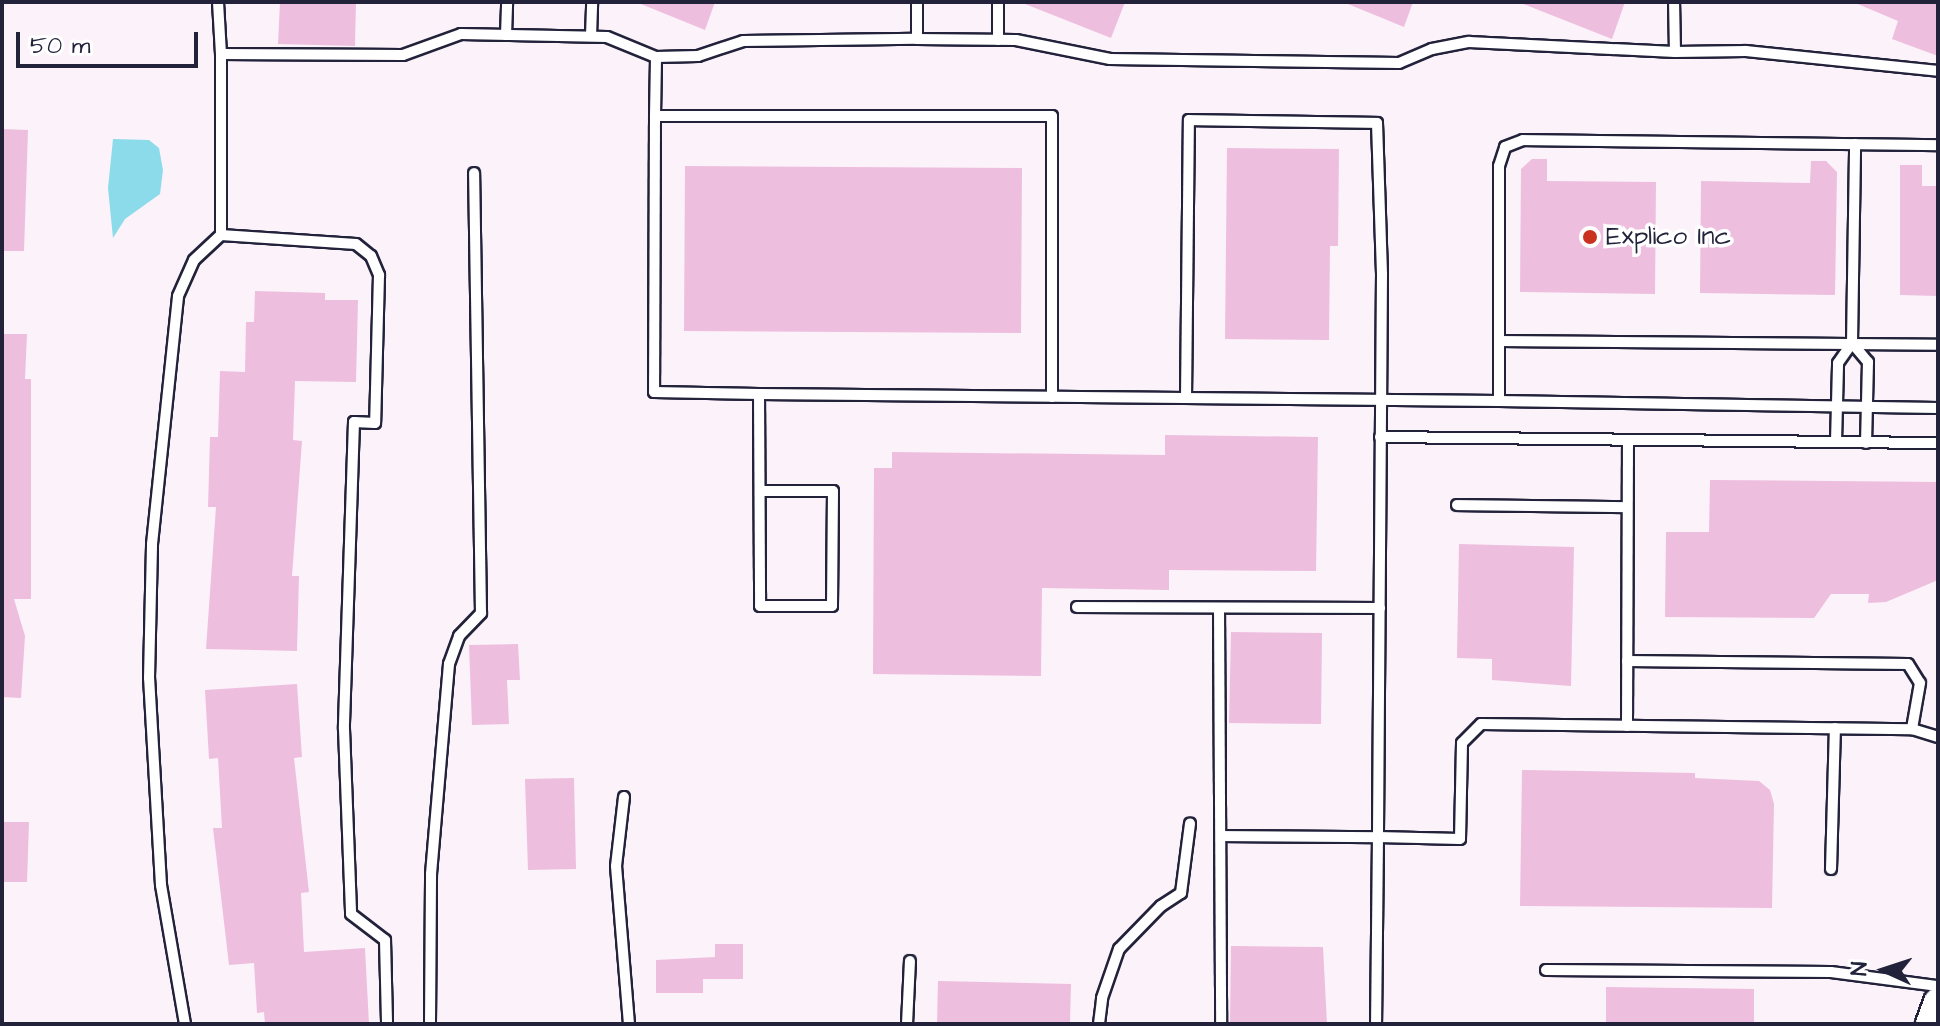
<!DOCTYPE html>
<style>
body{margin:0}
#map{position:relative;width:1940px;height:1026px;overflow:hidden;background:#fcf2f9;font-family:"Architects Daughter",sans-serif}
div>[style]{position:absolute}
[style*='--x']{left:calc(var(--x)*1px);top:calc(var(--y)*1px);width:calc(var(--w)*1px);rotate:calc(var(--a)*1deg)}
.water>*{inset:0;background:#8cdbea}
.building>*{inset:0;background:#eebedf}
.roads{filter:drop-shadow(2px 0 #22223b) drop-shadow(-2px 0 #22223b) drop-shadow(0 2px #22223b) drop-shadow(0 -2px #22223b)}
.service>*{height:10px;margin:-5px;padding:0 5px;transform-origin:5px;border-radius:5px;background:#fff}
.secondary>*{height:28px;margin:-14px;padding:0 14px;transform-origin:14px;border-radius:14px;background:#fff}
.dots>*{width:22px;height:22px;translate:-50% -50%;box-sizing:border-box;border:4px solid #fff;border-radius:50%}
span{translate:-50% -50%;white-space:nowrap;text-align:center;line-height:1.15;-webkit-text-stroke:7px #fff;paint-order:stroke}
.poi-label{font-size:26px;color:#22223b}
.left{translate:0 -50%;text-align:left}
.frame{position:absolute;inset:0;border:4px solid #22223b;pointer-events:none}
.north{position:absolute;left:1844px;top:930px;width:80px;height:80px;-webkit-text-stroke:6px #fff;paint-order:stroke;rotate:273deg;font-size:22px;font-weight:700;line-height:32px;text-align:center;color:#22223b}
.north::after{content:'';display:block;margin:auto;width:28px;height:36px;background:#22223b;clip-path:polygon(50% 0,100% 100%,50% 72%,0 100%)}
.scale{position:absolute;left:16px;top:32px;width:182px;height:36px;box-sizing:border-box;border:4px solid #22223b;border-top:0;padding-left:10px;font-size:24px;line-height:28px;white-space:nowrap;color:#22223b;-webkit-text-stroke:6px #fff;paint-order:stroke}
</style>
<div id="map">
<div class="water">
<div style="clip-path:polygon(113px 139px,149px 140px,159px 148px,163px 170px,160px 194px,125px 219px,113px 238px,108px 188px)"></div>
</div>
<div class="building">
<div style="clip-path:polygon(280px 2px,356px 2px,355px 46px,278px 44px)"></div>
<div style="clip-path:polygon(636px 2px,715px 2px,705px 30px)"></div>
<div style="clip-path:polygon(1020px 2px,1125px 2px,1111px 38px)"></div>
<div style="clip-path:polygon(1343px 2px,1413px 2px,1404px 27px)"></div>
<div style="clip-path:polygon(1518px 2px,1625px 2px,1612px 39px)"></div>
<div style="clip-path:polygon(1853px 2px,1938px 2px,1938px 56px,1892px 39px,1898px 21px)"></div>
<div style="clip-path:polygon(2px 129px,28px 130px,24px 251px,2px 251px)"></div>
<div style="clip-path:polygon(1227px 148px,1339px 149px,1338px 246px,1330px 246px,1329px 340px,1225px 339px)"></div>
<div style="clip-path:polygon(1532px 159px,1547px 159px,1547px 181px,1656px 182px,1655px 294px,1520px 292px,1521px 169px)"></div>
<div style="clip-path:polygon(1811px 161px,1826px 161px,1837px 172px,1835px 295px,1700px 293px,1701px 181px,1810px 183px)"></div>
<div style="clip-path:polygon(1900px 165px,1922px 165px,1922px 186px,1938px 186px,1938px 296px,1900px 295px)"></div>
<div style="clip-path:polygon(685px 166px,1022px 168px,1021px 333px,684px 331px)"></div>
<div style="clip-path:polygon(255px 291px,325px 293px,325px 300px,358px 300px,356px 382px,295px 381px,293px 440px,302px 441px,292px 576px,299px 576px,297px 651px,206px 649px,216px 507px,208px 507px,210px 437px,218px 437px,220px 371px,245px 372px,246px 322px,254px 322px)"></div>
<div style="clip-path:polygon(2px 334px,27px 334px,25px 379px,31px 379px,31px 599px,14px 599px,25px 636px,21px 698px,2px 697px)"></div>
<div style="clip-path:polygon(1165px 435px,1318px 437px,1316px 571px,1169px 570px,1169px 590px,1042px 588px,1041px 676px,873px 674px,874px 468px,892px 468px,892px 452px,1165px 455px)"></div>
<div style="clip-path:polygon(1710px 480px,1938px 482px,1938px 580px,1886px 602px,1868px 603px,1869px 594px,1831px 594px,1814px 618px,1665px 617px,1666px 532px,1709px 532px)"></div>
<div style="clip-path:polygon(1459px 544px,1574px 547px,1571px 686px,1492px 680px,1492px 659px,1457px 658px)"></div>
<div style="clip-path:polygon(1231px 632px,1322px 633px,1321px 724px,1229px 723px)"></div>
<div style="clip-path:polygon(518px 644px,520px 680px,507px 680px,509px 724px,472px 725px,469px 645px)"></div>
<div style="clip-path:polygon(297px 684px,302px 757px,294px 758px,309px 892px,301px 893px,304px 952px,365px 948px,369px 1024px,265px 1024px,264px 1012px,257px 1013px,254px 963px,229px 965px,213px 828px,222px 828px,218px 758px,209px 759px,205px 690px)"></div>
<div style="clip-path:polygon(1522px 770px,1695px 773px,1695px 778px,1759px 781px,1770px 790px,1774px 804px,1772px 908px,1520px 906px)"></div>
<div style="clip-path:polygon(574px 778px,576px 869px,528px 870px,525px 779px)"></div>
<div style="clip-path:polygon(2px 822px,29px 822px,27px 882px,2px 882px)"></div>
<div style="clip-path:polygon(715px 944px,743px 944px,743px 979px,703px 979px,703px 993px,656px 993px,656px 960px,715px 957px)"></div>
<div style="clip-path:polygon(1231px 946px,1323px 947px,1327px 1024px,1230px 1024px)"></div>
<div style="clip-path:polygon(938px 981px,1071px 984px,1070px 1024px,937px 1024px)"></div>
<div style="clip-path:polygon(1606px 987px,1754px 989px,1754px 1024px,1606px 1024px)"></div>
</div>
<div class="roads">
<div class="service">
<div style="--x:218;--y:2;--w:52;--a:86.7"></div>
<div style="--x:221;--y:54;--w:182;--a:0.3"></div>
<div style="--x:403;--y:55;--w:62;--a:-19.9"></div>
<div style="--x:461;--y:34;--w:146;--a:1.2"></div>
<div style="--x:607;--y:37;--w:53;--a:22.2"></div>
<div style="--x:656;--y:57;--w:42;--a:-1.4"></div>
<div style="--x:698;--y:56;--w:47;--a:-18.4"></div>
<div style="--x:743;--y:41;--w:174;--a:-0.7"></div>
<div style="--x:917;--y:39;--w:99;--a:0.6"></div>
<div style="--x:1016;--y:40;--w:96;--a:11.4"></div>
<div style="--x:1110;--y:59;--w:289;--a:0.8"></div>
<div style="--x:1399;--y:63;--w:36;--a:-23"></div>
<div style="--x:1432;--y:49;--w:38;--a:-11"></div>
<div style="--x:1469;--y:42;--w:206;--a:2.8"></div>
<div style="--x:1675;--y:52;--w:50;--a:-91.1"></div>
<div style="--x:917;--y:2;--w:37;--a:90"></div>
<div style="--x:998;--y:2;--w:38;--a:90"></div>
<div style="--x:506;--y:35;--w:33;--a:-88"></div>
<div style="--x:591;--y:36;--w:34;--a:-88"></div>
<div style="--x:1675;--y:52;--w:71;--a:-0.8"></div>
<div style="--x:1746;--y:51;--w:193;--a:5.9"></div>
<div style="--x:655;--y:116;--w:59;--a:-89"></div>
<div style="--x:221;--y:235;--w:135;--a:3.8"></div>
<div style="--x:356;--y:244;--w:19;--a:39"></div>
<div style="--x:371;--y:256;--w:21;--a:67"></div>
<div style="--x:379;--y:275;--w:148;--a:91.5"></div>
<div style="--x:375;--y:423;--w:21;--a:-177"></div>
<div style="--x:354;--y:422;--w:307;--a:91.9"></div>
<div style="--x:344;--y:729;--w:185;--a:87.8"></div>
<div style="--x:351;--y:914;--w:43;--a:37.4"></div>
<div style="--x:385;--y:940;--w:84;--a:88.6"></div>
<div style="--x:1499;--y:341;--w:439;--a:0.5"></div>
<div style="--x:1852;--y:343;--w:25;--a:50"></div>
<div style="--x:1868;--y:362;--w:81;--a:91.4"></div>
<div style="--x:759;--y:394;--w:212;--a:89.7"></div>
<div style="--x:760;--y:606;--w:72;--a:0"></div>
<div style="--x:832;--y:606;--w:115;--a:-89.5"></div>
<div style="--x:833;--y:491;--w:72;--a:180"></div>
<div style="--x:1052;--y:397;--w:281;--a:-90"></div>
<div style="--x:1052;--y:116;--w:397;--a:180"></div>
<div style="--x:655;--y:116;--w:276;--a:90.2"></div>
<div style="--x:654;--y:392;--w:105;--a:1.1"></div>
<div style="--x:759;--y:394;--w:740;--a:0.54"></div>
<div style="--x:1499;--y:401;--w:439;--a:0.9"></div>
<div style="--x:1186;--y:398;--w:278;--a:-89.4"></div>
<div style="--x:1189;--y:120;--w:188;--a:0.9"></div>
<div style="--x:1377;--y:123;--w:151;--a:88.1"></div>
<div style="--x:1382;--y:274;--w:563;--a:90.41"></div>
<div style="--x:1378;--y:837;--w:82;--a:1.4"></div>
<div style="--x:1460;--y:839;--w:96;--a:-88.8"></div>
<div style="--x:1462;--y:743;--w:27;--a:-45"></div>
<div style="--x:1481;--y:724;--w:431;--a:0.7"></div>
<div style="--x:1912;--y:729;--w:27;--a:17"></div>
<div style="--x:1499;--y:401;--w:235;--a:-90"></div>
<div style="--x:1499;--y:166;--w:20;--a:-72"></div>
<div style="--x:1505;--y:147;--w:19;--a:-21"></div>
<div style="--x:1523;--y:140;--w:415;--a:0.7"></div>
<div style="--x:1380;--y:437;--w:558;--a:0.62"></div>
<div style="--x:1836;--y:442;--w:79;--a:-88.5"></div>
<div style="--x:1838;--y:363;--w:24;--a:-55"></div>
<div style="--x:1852;--y:343;--w:199;--a:-89.1"></div>
<div style="--x:1457;--y:505;--w:170;--a:0.7"></div>
<div style="--x:1077;--y:607;--w:303;--a:0.2"></div>
<div style="--x:1219;--y:608;--w:416;--a:89.7"></div>
<div style="--x:1627;--y:661;--w:281;--a:0.6"></div>
<div style="--x:1908;--y:664;--w:22;--a:58"></div>
<div style="--x:1920;--y:683;--w:47;--a:99.9"></div>
<div style="--x:1627;--y:726;--w:286;--a:-89.8"></div>
<div style="--x:624;--y:797;--w:69;--a:96.6"></div>
<div style="--x:616;--y:866;--w:159;--a:85.3"></div>
<div style="--x:1221;--y:836;--w:157;--a:0.4"></div>
<div style="--x:1378;--y:837;--w:187;--a:90.6"></div>
<div style="--x:1831;--y:869;--w:141;--a:-88.4"></div>
<div style="--x:1546;--y:970;--w:285;--a:0.4"></div>
<div style="--x:1831;--y:972;--w:108;--a:7.5"></div>
<div style="--x:185;--y:1024;--w:141;--a:-99.8"></div>
<div style="--x:161;--y:885;--w:207;--a:-93.3"></div>
<div style="--x:149;--y:678;--w:134;--a:-88.7"></div>
<div style="--x:152;--y:544;--w:249;--a:-84"></div>
<div style="--x:178;--y:296;--w:39;--a:-66"></div>
<div style="--x:194;--y:260;--w:37;--a:-43"></div>
<div style="--x:221;--y:235;--w:181;--a:-90"></div>
<div style="--x:430;--y:1024;--w:150;--a:-89.6"></div>
<div style="--x:431;--y:874;--w:211;--a:-85.1"></div>
<div style="--x:449;--y:664;--w:30;--a:-70"></div>
<div style="--x:459;--y:636;--w:32;--a:-46"></div>
<div style="--x:481;--y:613;--w:440;--a:-90.9"></div>
<div style="--x:907;--y:1024;--w:63;--a:-87.3"></div>
<div style="--x:1099;--y:1024;--w:26;--a:-83"></div>
<div style="--x:1102;--y:998;--w:52;--a:-70.9"></div>
<div style="--x:1119;--y:949;--w:60;--a:-45.7"></div>
<div style="--x:1161;--y:906;--w:24;--a:-33"></div>
<div style="--x:1181;--y:893;--w:70;--a:-82.6"></div>
</div>
<div class="secondary">
<div style="--x:1930;--y:1024;--w:23;--a:-70"></div>
</div>
</div>
<div class="dots">
<div style="left:1590px;top:237px;background:#c8321e"></div>
</div>
<div class="poi-label">
<span class="left" style="left:1606px;top:237px">Explico Inc</span>
</div>
<div class="frame"></div>
<div class="north">N</div>
<div class="scale">50 m</div>
</div>
